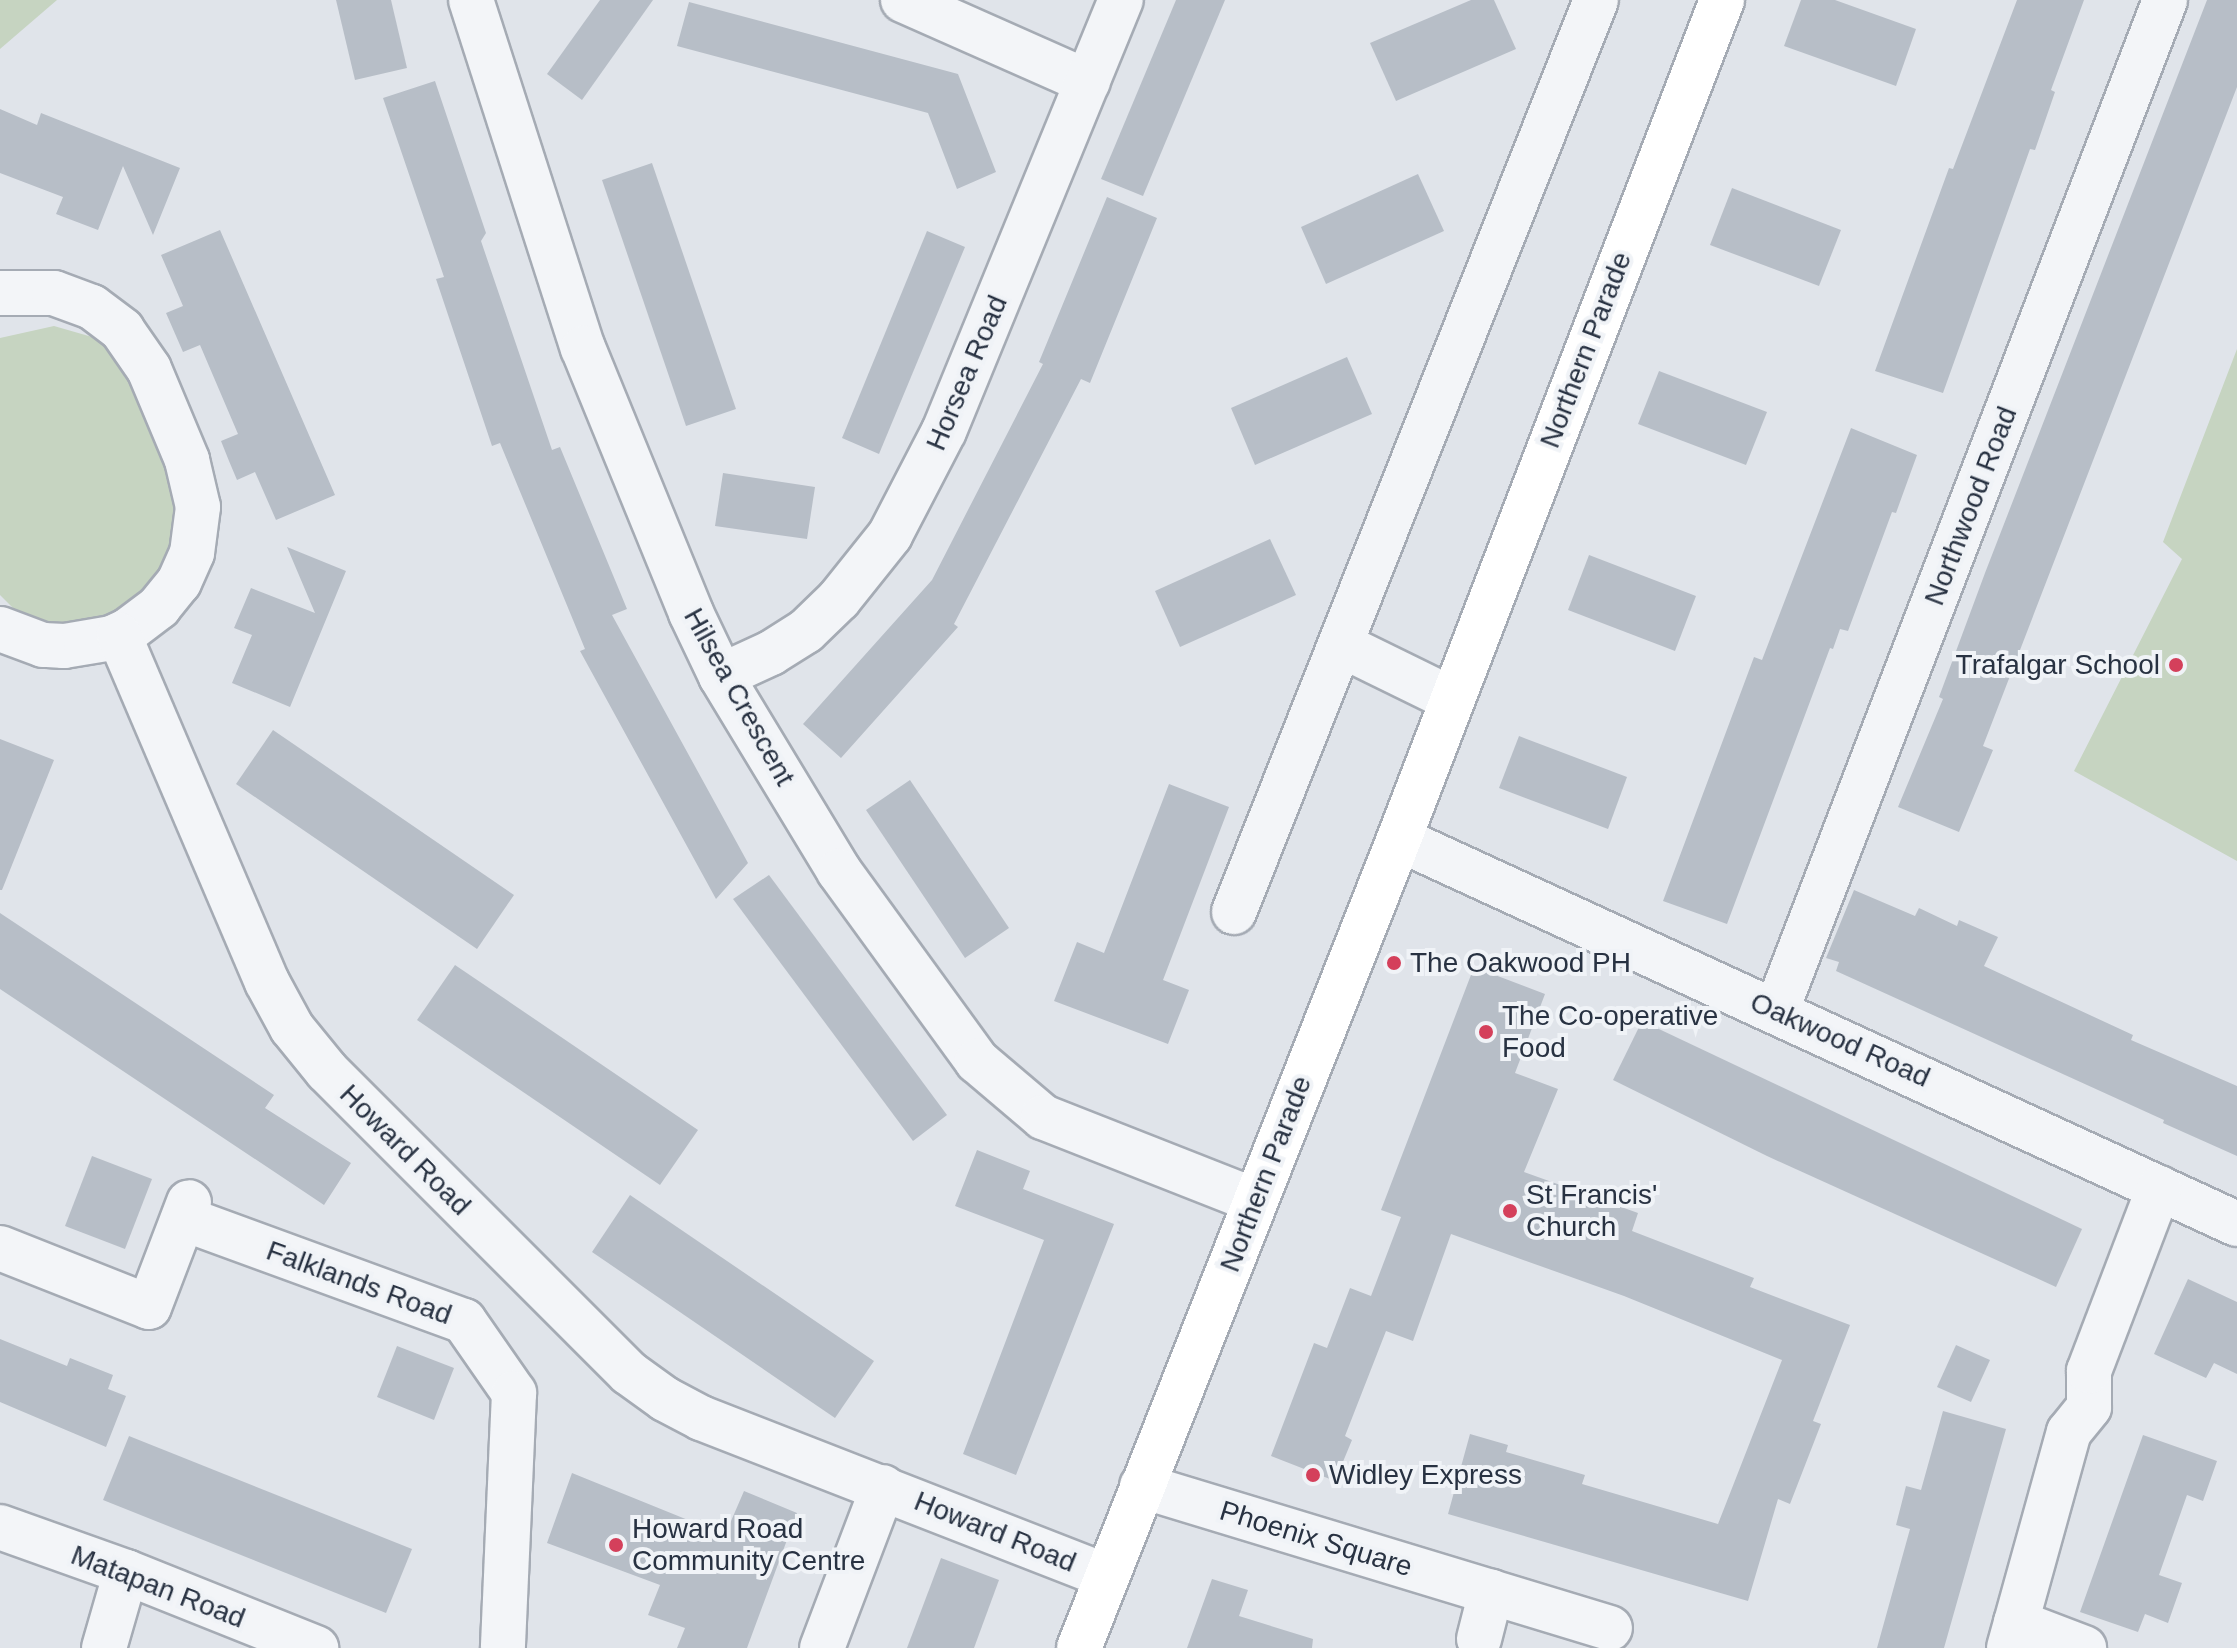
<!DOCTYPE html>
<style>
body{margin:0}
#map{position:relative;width:2237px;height:1648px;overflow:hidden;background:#e0e4ea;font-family:Helvetica,sans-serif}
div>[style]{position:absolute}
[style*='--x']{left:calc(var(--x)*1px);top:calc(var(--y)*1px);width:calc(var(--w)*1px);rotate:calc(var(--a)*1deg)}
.green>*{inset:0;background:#c6d4c1}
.building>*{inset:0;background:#b7bec7}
.roads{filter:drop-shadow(2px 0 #a5abb4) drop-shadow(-2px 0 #a5abb4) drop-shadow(0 2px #a5abb4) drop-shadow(0 -2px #a5abb4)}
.minor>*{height:44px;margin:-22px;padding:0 22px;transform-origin:22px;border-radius:22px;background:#f3f5f8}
.major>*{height:44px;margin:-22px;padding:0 22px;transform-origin:22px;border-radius:22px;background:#fff}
.dots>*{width:22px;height:22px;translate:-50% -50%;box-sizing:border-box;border:4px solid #f0f3f7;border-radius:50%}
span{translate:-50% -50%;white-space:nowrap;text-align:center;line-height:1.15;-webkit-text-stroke:8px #f0f3f7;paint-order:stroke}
.street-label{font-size:28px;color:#283242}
.poi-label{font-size:28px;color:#283242}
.right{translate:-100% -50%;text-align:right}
.left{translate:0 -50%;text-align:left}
</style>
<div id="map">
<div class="green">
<div style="clip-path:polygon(0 0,57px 0,0 49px)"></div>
<div style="clip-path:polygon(54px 326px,106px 341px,133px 380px,180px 509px,176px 550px,159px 589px,123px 616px,65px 628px,18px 613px,0 595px,0 338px)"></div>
<div style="clip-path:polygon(2237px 349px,2237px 861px,2074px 771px,2182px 559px,2163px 542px)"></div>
</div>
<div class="building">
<div style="clip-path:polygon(336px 0,391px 0,407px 68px,355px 80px)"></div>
<div style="clip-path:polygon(600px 0,653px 0,582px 100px,547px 74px)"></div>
<div style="clip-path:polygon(1176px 0,1225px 0,1143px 196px,1101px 179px)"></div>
<div style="clip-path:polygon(1471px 0,1494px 0,1516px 49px,1396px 101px,1370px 43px)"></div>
<div style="clip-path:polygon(1801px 0,1835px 0,1916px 29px,1896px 86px,1784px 46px)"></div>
<div style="clip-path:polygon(2017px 0,2084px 0,2051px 90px,2055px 92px,2035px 150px,2030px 149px,1943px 393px,1875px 371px,1949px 168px,1953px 169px)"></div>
<div style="clip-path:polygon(2207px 0,2237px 0,2237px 87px,1983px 746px,1993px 750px,1959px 832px,1898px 807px,1943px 699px,1939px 697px,1985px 573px)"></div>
<div style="clip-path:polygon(689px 2px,958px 74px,996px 172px,957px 189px,928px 113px,677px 46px)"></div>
<div style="clip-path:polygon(435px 81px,486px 233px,481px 241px,552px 450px,560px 447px,627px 609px,612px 615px,748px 863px,716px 899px,580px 651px,585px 649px,500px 443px,492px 446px,436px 279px,444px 277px,383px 98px)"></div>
<div style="clip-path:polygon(0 109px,37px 125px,41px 113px,180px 168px,153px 235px,123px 166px,98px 230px,56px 214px,63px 197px,0 173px)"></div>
<div style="clip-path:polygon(652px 163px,736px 409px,686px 426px,602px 180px)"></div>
<div style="clip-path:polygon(1418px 174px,1444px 231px,1326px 284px,1301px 227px)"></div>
<div style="clip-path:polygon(1732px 188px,1841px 230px,1819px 286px,1710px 245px)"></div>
<div style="clip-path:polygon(1107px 197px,1157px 218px,1090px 383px,1081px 379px,954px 624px,958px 627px,841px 758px,803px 724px,932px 580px,1043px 364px,1039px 362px)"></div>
<div style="clip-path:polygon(220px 230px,335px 495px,276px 520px,255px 472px,237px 480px,229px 461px,221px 441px,238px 434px,200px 345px,183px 352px,166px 313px,183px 306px,161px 255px)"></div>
<div style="clip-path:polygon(927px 231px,965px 247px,879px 454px,842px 438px)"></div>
<div style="clip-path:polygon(1347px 357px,1372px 414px,1255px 465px,1231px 408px)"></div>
<div style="clip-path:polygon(1659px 371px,1767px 412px,1746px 465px,1638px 424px)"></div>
<div style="clip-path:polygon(1851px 428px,1917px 455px,1896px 513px,1892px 512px,1848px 631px,1840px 629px,1833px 649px,1830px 648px,1727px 924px,1663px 901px,1754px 657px,1762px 660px)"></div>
<div style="clip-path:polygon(723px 473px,815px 487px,807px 539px,715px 526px)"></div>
<div style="clip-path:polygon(1270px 539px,1296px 595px,1180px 647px,1155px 591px)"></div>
<div style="clip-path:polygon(287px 547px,346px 571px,290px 707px,232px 683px,252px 635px,234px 628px,251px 588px,315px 613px)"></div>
<div style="clip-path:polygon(1589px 555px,1696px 596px,1675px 651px,1568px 610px)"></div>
<div style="clip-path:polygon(273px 730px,514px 895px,477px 949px,236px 784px)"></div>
<div style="clip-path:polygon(1519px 736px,1627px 777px,1608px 829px,1499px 788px)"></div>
<div style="clip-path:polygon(0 739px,54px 760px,2px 890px,0 890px)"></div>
<div style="clip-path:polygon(910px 780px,1009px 928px,965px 958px,866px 810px)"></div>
<div style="clip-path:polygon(1169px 784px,1229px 807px,1163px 980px,1189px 990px,1168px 1044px,1054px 1001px,1077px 942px,1104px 953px)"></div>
<div style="clip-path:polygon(769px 875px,947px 1115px,913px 1141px,733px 899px)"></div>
<div style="clip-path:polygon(1854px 890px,1915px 916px,1919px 908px,1957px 926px,1959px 920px,1998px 937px,1984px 966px,2133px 1035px,2131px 1040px,2237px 1086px,2237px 1156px,2163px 1123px,2164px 1120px,1836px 971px,1839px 962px,1826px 958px)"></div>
<div style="clip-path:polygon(0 913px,274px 1095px,265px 1108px,351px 1163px,324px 1205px,0 989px)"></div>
<div style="clip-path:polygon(455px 965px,698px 1130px,660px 1185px,417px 1020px)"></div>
<div style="clip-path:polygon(1474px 967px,1545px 994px,1515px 1073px,1558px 1089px,1524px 1172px,1638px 1213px,1632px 1231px,1754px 1278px,1750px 1287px,1850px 1325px,1813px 1421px,1821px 1424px,1790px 1504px,1778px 1499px,1748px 1601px,1448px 1514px,1470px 1434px,1508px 1445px,1506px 1452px,1585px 1475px,1582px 1484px,1718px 1524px,1782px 1360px,1624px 1296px,1451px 1234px,1413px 1341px,1386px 1331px,1345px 1436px,1352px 1440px,1335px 1481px,1271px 1456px,1314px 1343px,1327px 1348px,1350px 1288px,1371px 1296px,1401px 1217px,1381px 1210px)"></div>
<div style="clip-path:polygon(1642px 1021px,2082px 1229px,2056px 1287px,1767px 1156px,1613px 1080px)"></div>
<div style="clip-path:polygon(977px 1150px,1030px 1171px,1023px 1189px,1114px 1224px,1016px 1475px,963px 1454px,1044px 1240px,955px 1206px)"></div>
<div style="clip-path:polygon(92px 1156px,152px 1179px,125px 1249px,65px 1226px)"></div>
<div style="clip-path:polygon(630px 1195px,874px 1361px,835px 1418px,592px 1252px)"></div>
<div style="clip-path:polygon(2188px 1279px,2237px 1302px,2237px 1374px,2214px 1363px,2206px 1378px,2154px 1354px)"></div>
<div style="clip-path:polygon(0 1339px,67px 1366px,70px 1358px,113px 1375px,108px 1389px,126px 1396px,106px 1447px,0 1402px)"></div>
<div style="clip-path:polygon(1956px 1345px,1990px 1360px,1971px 1402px,1937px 1387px)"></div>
<div style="clip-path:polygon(397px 1346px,454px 1368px,434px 1420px,377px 1397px)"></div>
<div style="clip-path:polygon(1943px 1411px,2006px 1429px,1944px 1648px,1877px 1648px,1910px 1529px,1896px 1525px,1906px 1486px,1921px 1490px)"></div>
<div style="clip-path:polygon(2143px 1435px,2217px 1461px,2203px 1501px,2187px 1495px,2159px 1575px,2182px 1583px,2168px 1623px,2145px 1614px,2138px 1632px,2080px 1612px)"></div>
<div style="clip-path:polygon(129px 1436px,412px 1549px,386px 1613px,103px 1500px)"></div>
<div style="clip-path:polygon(572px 1473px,725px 1535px,744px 1491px,797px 1513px,747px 1648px,677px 1648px,685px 1628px,648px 1615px,660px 1585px,547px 1543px)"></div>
<div style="clip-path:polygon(941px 1558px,999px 1580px,974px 1648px,907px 1648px)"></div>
<div style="clip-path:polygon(1212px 1579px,1248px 1590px,1239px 1616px,1313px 1639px,1312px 1648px,1187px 1648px)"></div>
</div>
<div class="roads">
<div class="minor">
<div style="--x:471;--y:0;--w:366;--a:72.2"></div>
<div style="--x:583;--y:348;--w:286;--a:67.8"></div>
<div style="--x:691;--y:613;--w:70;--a:64.5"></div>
<div style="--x:721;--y:676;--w:228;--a:58.8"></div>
<div style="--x:839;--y:871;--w:235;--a:54"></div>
<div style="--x:977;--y:1061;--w:87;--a:40.3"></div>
<div style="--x:1043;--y:1117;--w:227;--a:21.5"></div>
<div style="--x:903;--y:0;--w:202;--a:23.9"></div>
<div style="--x:0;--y:293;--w:54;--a:0"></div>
<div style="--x:54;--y:293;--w:40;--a:20.2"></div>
<div style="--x:92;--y:307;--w:38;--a:37"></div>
<div style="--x:122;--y:330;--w:47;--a:55.3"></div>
<div style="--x:149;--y:369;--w:99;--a:67.3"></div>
<div style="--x:187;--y:460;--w:48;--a:76.8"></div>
<div style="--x:198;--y:507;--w:46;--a:97.4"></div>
<div style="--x:192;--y:553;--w:32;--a:114"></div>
<div style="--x:179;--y:582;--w:32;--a:129"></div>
<div style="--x:159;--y:607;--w:40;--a:143"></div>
<div style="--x:127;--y:631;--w:17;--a:155"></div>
<div style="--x:112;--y:638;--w:49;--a:170.5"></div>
<div style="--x:64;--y:646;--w:21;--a:-177"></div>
<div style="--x:43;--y:645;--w:46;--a:-159.6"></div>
<div style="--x:119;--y:635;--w:377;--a:66.9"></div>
<div style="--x:267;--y:982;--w:52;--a:61.5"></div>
<div style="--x:292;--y:1028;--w:55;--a:50.9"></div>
<div style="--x:327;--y:1071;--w:427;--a:45"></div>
<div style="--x:629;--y:1373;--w:44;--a:35.8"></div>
<div style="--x:665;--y:1399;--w:41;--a:27.8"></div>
<div style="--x:701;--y:1418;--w:436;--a:21.3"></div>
<div style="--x:1341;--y:645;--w:123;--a:26.1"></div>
<div style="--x:721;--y:676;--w:55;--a:-24.7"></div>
<div style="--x:771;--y:653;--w:41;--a:-32.2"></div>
<div style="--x:806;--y:631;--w:46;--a:-44.1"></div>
<div style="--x:839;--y:599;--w:82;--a:-51.4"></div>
<div style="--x:890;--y:535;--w:117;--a:-62.6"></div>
<div style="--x:944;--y:431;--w:466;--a:-67.7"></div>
<div style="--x:1399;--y:839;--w:922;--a:24.68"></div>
<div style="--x:1234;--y:912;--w:981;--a:-68.35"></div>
<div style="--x:1776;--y:1012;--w:1084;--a:-68.97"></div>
<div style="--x:204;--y:1226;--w:277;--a:20.1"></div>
<div style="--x:464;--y:1321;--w:88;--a:55.2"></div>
<div style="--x:514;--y:1393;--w:255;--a:92.5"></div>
<div style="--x:0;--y:1248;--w:160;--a:21.6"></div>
<div style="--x:149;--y:1307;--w:112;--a:-69.1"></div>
<div style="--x:1142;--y:1486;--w:489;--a:16.9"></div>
<div style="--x:0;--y:1527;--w:134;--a:19.7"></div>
<div style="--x:126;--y:1572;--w:205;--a:21.8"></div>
<div style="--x:2016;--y:1622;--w:73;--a:20.9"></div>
<div style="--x:1479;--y:1639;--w:49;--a:-75.7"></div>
<div style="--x:104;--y:1648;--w:79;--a:-73.9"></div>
<div style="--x:822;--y:1648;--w:172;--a:-69.2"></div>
<div style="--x:2009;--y:1648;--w:224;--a:-74.5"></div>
<div style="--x:2069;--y:1432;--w:32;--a:-51"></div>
<div style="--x:2089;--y:1407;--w:36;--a:-90"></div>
<div style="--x:2089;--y:1371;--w:196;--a:-69.1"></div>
</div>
<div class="major">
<div style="--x:1079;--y:1648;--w:870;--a:-68.42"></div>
<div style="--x:1399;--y:839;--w:899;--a:-68.94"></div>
</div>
</div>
<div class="dots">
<div style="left:2176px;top:665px;background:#d4405b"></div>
<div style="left:1394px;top:963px;background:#d4405b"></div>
<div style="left:1486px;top:1032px;background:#d4405b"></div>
<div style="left:1510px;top:1211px;background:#d4405b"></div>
<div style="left:1313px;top:1475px;background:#d4405b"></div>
<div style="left:616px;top:1545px;background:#d4405b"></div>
</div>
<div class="street-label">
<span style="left:1586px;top:350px;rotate:-69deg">Northern Parade</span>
<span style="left:967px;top:373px;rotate:-67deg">Horsea Road</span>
<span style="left:1971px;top:506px;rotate:-69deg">Northwood Road</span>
<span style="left:739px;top:697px;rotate:61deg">Hilsea Crescent</span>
<span style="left:1840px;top:1040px;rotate:24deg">Oakwood Road</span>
<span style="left:405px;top:1150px;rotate:45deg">Howard Road</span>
<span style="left:1266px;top:1174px;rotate:-69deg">Northern Parade</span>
<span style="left:359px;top:1283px;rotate:20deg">Falklands Road</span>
<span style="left:995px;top:1532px;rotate:22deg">Howard Road</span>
<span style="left:1316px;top:1539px;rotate:17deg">Phoenix Square</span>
<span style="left:158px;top:1587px;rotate:21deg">Matapan Road</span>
</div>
<div class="poi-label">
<span class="right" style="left:2160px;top:665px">Trafalgar School</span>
<span class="left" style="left:1410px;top:963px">The Oakwood PH</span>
<span class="left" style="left:1502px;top:1032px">The Co-operative<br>Food</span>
<span class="left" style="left:1526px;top:1211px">St Francis'<br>Church</span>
<span class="left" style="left:1329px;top:1475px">Widley Express</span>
<span class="left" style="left:632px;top:1545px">Howard Road<br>Community Centre</span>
</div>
</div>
